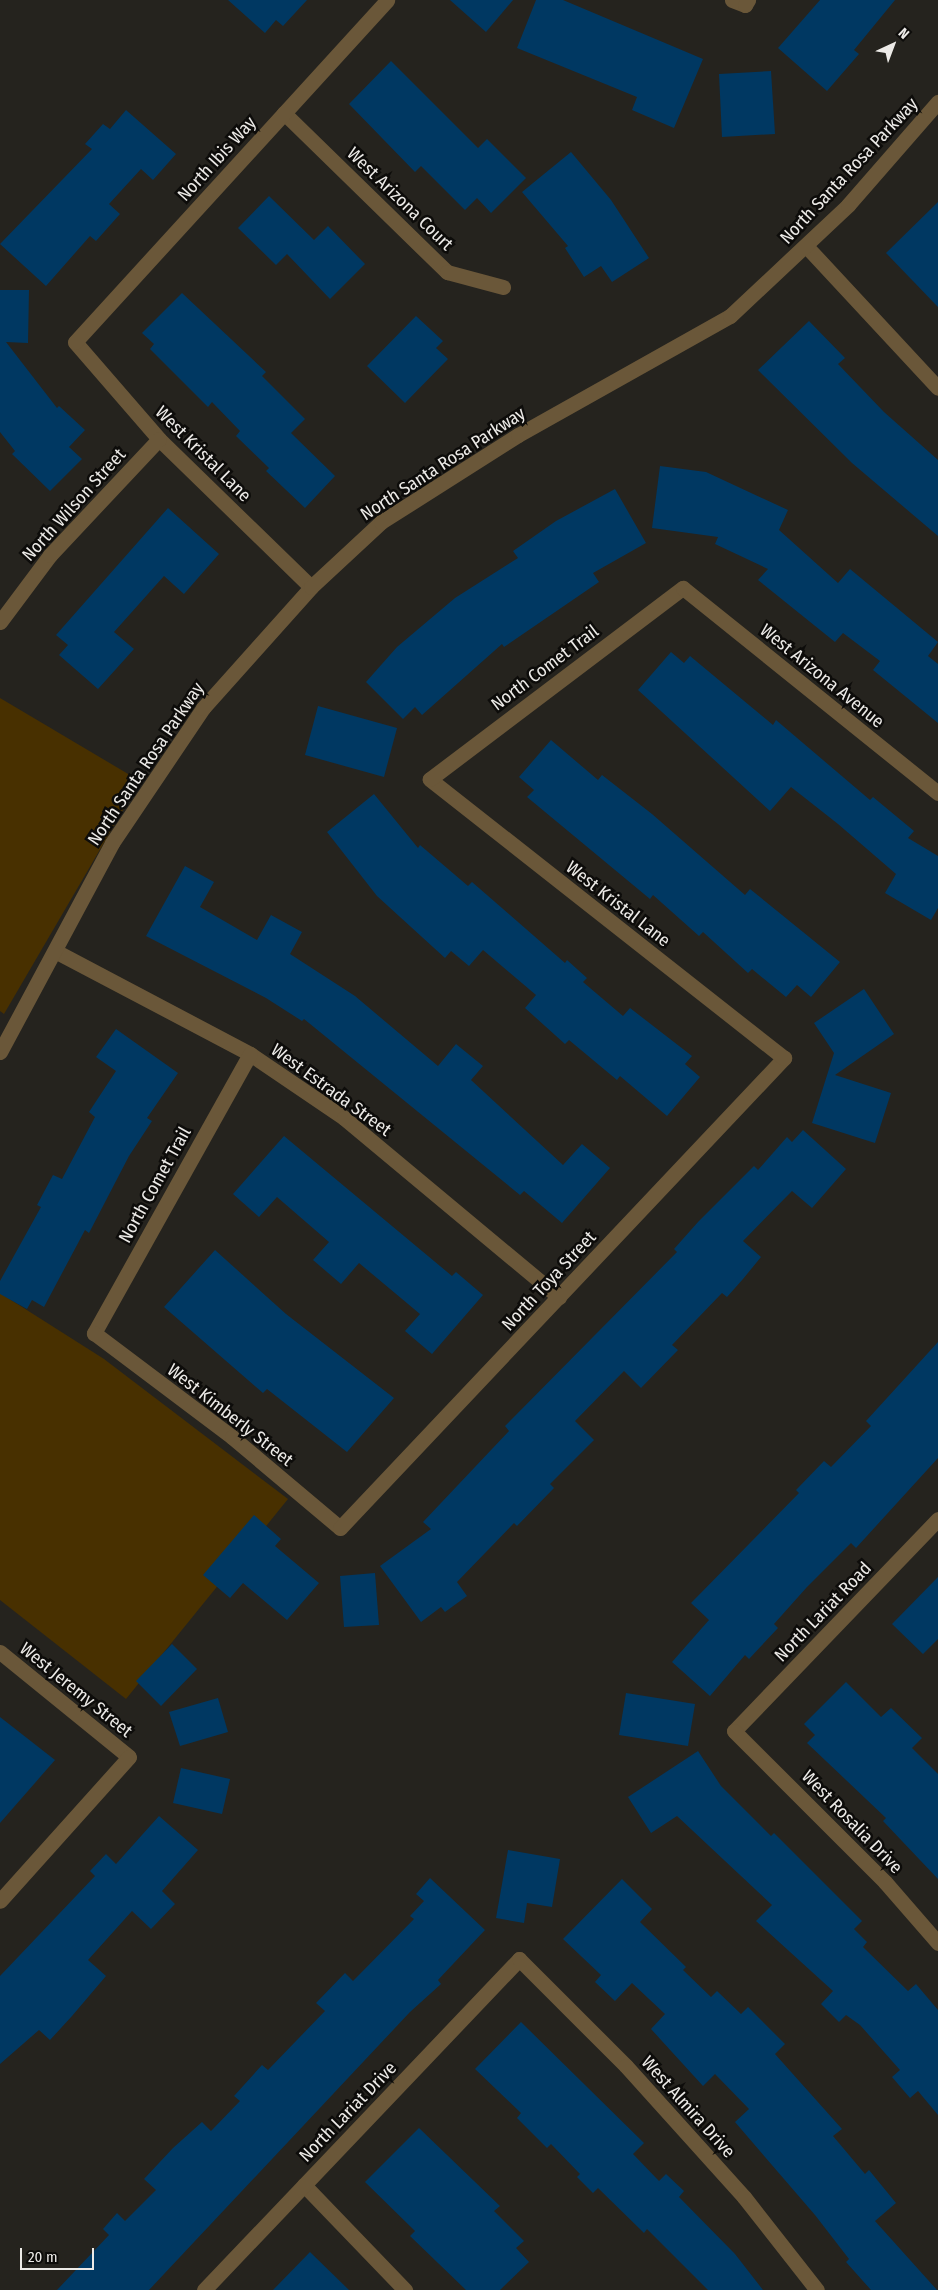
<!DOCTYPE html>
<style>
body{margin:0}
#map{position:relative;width:938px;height:2290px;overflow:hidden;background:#25231e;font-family:"Fira Sans Condensed",sans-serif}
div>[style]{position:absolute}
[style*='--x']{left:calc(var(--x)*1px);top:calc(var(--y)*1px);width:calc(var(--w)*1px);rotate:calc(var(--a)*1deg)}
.green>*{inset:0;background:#483000}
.building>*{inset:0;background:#003862}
.minor>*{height:15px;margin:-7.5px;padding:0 7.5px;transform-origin:7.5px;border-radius:7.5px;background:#6a5739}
span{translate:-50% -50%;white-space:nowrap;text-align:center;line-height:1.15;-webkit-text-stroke:5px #0d0c0a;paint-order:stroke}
.street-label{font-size:18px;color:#eceae7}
.north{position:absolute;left:868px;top:20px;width:50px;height:50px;-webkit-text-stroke:4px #0d0c0a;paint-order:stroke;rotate:43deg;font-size:14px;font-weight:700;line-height:20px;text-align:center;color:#eceae7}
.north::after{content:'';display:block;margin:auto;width:18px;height:22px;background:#eceae7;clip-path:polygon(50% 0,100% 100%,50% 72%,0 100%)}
.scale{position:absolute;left:20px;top:2248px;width:74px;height:22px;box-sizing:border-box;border:2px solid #eceae7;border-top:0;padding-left:6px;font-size:15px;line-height:18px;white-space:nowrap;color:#eceae7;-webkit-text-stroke:4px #0d0c0a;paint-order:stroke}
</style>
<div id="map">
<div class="green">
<div style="clip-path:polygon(0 698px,140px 781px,4px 1014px,0 1011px)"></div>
<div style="clip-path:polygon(0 1293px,104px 1359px,288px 1499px,126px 1699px,0 1600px)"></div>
</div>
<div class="building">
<div style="clip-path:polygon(228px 0,307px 0,283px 26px,276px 20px,265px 33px)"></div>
<div style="clip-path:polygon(450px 0,513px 0,486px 32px)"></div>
<div style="clip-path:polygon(536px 0,563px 0,703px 59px,674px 128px,632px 110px,637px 97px,517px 48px)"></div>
<div style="clip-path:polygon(820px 0,895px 0,854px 50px,859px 54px,827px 91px,778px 48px)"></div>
<div style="clip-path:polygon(391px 61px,478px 148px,487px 139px,526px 178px,491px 213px,477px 198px,465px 210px,421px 166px,415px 172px,349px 104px)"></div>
<div style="clip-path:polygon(771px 71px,775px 134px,722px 137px,719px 74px)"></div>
<div style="clip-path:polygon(126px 110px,176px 154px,153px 180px,141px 169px,109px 204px,120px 214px,96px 241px,90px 236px,46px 286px,0 244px,92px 149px,85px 144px,103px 124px,110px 129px)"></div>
<div style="clip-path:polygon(571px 152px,611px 200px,649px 258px,612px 282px,601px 266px,584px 277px,565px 248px,568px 246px,522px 192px)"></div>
<div style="clip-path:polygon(269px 196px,314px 240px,328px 226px,365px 264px,330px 299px,287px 254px,276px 265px,238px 228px)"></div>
<div style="clip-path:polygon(938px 202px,938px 307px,886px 253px)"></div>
<div style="clip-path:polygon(0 290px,29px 290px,28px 343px,6px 342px,57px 408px,59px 406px,85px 430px,69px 447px,82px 459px,50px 491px,12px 454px,15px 451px,0 432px)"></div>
<div style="clip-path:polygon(182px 293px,266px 372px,262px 376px,305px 419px,291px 433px,335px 476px,305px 508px,266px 471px,269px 468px,236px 436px,240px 431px,212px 402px,208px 407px,150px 349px,154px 344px,142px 333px)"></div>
<div style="clip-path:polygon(416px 316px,443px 341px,436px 348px,448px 359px,405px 403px,367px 366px)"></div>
<div style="clip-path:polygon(809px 321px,845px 358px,838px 364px,884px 412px,938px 460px,938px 536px,852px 463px,758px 370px)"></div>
<div style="clip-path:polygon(660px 466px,706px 472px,788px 510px,779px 530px,838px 583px,850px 569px,938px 642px,928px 656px,938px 664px,938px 723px,873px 670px,880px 661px,843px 633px,835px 642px,758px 580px,768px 569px,715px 544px,718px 537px,652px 528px)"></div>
<div style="clip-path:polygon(615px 489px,646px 543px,593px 573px,599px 582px,504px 647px,502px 644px,422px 715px,415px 707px,403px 719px,366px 682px,397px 647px,455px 598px,518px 558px,513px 551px,556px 521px)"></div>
<div style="clip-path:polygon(168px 508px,219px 554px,184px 594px,164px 576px,114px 632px,134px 649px,98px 689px,59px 655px,68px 645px,56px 635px)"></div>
<div style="clip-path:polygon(671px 652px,684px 663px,690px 656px,773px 725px,776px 720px,870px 800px,873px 797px,914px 831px,908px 838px,938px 856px,938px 908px,931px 920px,885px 893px,896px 874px,838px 824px,791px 787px,770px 811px,638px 690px)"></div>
<div style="clip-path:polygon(318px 706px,397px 728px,384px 777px,305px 755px)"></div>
<div style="clip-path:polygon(551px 740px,598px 780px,602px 775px,652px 814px,745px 895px,750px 889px,840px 962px,811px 997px,797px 985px,786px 997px,752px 969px,748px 973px,703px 932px,699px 936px,653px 895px,650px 899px,527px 797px,534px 790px,519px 777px)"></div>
<div style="clip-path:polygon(374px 794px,418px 848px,420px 845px,468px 886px,472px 882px,565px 963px,567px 960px,587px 978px,583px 982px,623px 1016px,630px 1008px,692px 1056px,685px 1064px,700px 1077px,667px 1116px,620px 1076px,617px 1080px,569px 1040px,565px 1044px,525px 1008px,536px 995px,483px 950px,469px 966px,451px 951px,445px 958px,377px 896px,327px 832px)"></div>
<div style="clip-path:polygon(185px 866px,214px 882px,200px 907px,257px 940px,271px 915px,302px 932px,290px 954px,355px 996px,438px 1066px,456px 1044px,483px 1066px,471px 1080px,563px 1165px,582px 1144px,610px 1168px,562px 1223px,524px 1191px,520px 1195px,304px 1019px,302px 1021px,266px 998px,146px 936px)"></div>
<div style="clip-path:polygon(864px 989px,894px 1034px,835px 1075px,891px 1093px,875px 1143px,812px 1123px,834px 1053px,814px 1023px)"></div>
<div style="clip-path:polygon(116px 1029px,178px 1073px,147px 1118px,152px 1121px,129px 1156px,89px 1233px,85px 1230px,44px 1307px,32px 1300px,27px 1309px,0 1294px,0 1281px,41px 1207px,37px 1205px,53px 1175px,62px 1179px,95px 1117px,89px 1112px,116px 1071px,96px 1057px)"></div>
<div style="clip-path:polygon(803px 1130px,846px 1169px,812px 1208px,792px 1191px,743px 1241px,761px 1257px,743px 1279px,727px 1297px,722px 1293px,672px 1345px,678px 1350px,641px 1388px,624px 1371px,575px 1421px,594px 1440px,550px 1484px,554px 1488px,517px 1526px,514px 1523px,457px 1582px,467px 1596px,445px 1612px,441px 1607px,421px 1622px,380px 1566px,431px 1529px,423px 1522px,509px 1431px,505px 1426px,677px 1252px,674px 1249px,698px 1222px,754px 1166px,758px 1170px,787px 1137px,792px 1142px)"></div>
<div style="clip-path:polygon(284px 1136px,452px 1276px,456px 1272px,483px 1295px,432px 1354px,405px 1331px,420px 1314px,359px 1263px,341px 1284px,313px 1260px,329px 1242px,277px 1197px,259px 1217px,233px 1194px)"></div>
<div style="clip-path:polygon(215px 1250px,286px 1314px,394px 1398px,347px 1452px,267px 1389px,263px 1393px,164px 1307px)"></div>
<div style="clip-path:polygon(938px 1342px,938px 1458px,856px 1548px,851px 1543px,807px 1587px,774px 1624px,778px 1628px,749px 1659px,745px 1655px,710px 1696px,672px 1662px,709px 1620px,691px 1603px,799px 1493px,796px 1490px,824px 1461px,831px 1467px,871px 1426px,866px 1421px)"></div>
<div style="clip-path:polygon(254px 1515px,281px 1539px,275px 1546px,319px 1583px,287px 1620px,243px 1583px,230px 1598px,203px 1575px)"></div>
<div style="clip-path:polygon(375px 1573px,379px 1625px,344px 1627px,340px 1576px)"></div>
<div style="clip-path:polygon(938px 1577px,938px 1639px,923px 1654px,892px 1624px)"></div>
<div style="clip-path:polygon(172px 1644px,197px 1669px,161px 1706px,136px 1681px)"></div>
<div style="clip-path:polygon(846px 1682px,881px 1717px,891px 1708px,922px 1738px,912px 1748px,938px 1774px,938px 1879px,883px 1821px,886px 1818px,807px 1743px,815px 1735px,804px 1724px)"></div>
<div style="clip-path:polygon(626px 1693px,695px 1704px,688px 1746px,619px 1735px)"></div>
<div style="clip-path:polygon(218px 1698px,228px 1732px,180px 1746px,169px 1712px)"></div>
<div style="clip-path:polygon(0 1717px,55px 1760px,0 1823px)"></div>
<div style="clip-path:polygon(698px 1751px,721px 1786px,771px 1836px,774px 1833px,862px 1921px,854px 1929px,867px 1942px,863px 1947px,908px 1991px,916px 1984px,938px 2010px,938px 2115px,918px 2091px,910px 2098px,892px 2077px,900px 2070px,860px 2025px,846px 2015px,839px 2022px,821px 2004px,833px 1991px,756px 1921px,772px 1905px,677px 1816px,651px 1833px,628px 1797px)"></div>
<div style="clip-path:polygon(181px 1768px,230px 1779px,222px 1814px,173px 1803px)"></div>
<div style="clip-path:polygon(159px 1816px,198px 1850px,162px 1891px,175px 1904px,151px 1929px,132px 1911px,88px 1960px,106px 1976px,72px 2016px,50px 2040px,39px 2030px,0 2064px,0 1976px,95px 1876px,90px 1871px,106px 1854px,116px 1864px)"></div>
<div style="clip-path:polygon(508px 1850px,560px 1859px,552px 1907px,527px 1903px,524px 1923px,496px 1918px)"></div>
<div style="clip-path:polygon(430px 1878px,485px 1930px,438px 1980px,441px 1984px,410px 2012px,149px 2290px,57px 2290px,109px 2235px,103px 2229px,117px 2213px,125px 2221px,156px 2190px,144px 2179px,173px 2148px,202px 2122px,211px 2131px,240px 2101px,234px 2096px,262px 2065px,268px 2070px,325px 2011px,316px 2003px,345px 1973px,353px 1981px,414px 1919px,410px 1916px,424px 1901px,416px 1894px)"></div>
<div style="clip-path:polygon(622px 1879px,652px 1909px,640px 1922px,686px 1967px,683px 1970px,711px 1997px,717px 1991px,741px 2014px,748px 2007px,785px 2044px,775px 2054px,842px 2129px,833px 2136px,865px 2174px,869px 2170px,896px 2203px,875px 2221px,937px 2290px,871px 2290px,846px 2262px,849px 2259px,815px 2215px,735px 2122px,749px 2109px,715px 2074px,703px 2086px,651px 2029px,665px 2014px,632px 1983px,615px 2001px,595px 1982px,601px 1975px,563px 1939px)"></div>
<div style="clip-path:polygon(521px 2022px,644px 2143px,633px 2154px,659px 2181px,666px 2174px,684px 2191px,679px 2197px,735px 2254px,763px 2290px,708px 2290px,647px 2229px,644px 2233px,598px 2188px,593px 2193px,577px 2177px,580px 2174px,551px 2144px,547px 2148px,517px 2118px,521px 2113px,475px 2069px)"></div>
<div style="clip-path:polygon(419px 2128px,500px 2206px,494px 2211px,524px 2241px,516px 2248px,529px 2262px,500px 2290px,466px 2290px,410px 2236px,415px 2231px,365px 2182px)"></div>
<div style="clip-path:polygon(310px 2252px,349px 2290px,273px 2290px)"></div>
</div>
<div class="minor">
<div style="--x:732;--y:0;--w:14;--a:21"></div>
<div style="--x:745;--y:5;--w:6;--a:-59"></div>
<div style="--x:284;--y:113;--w:228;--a:44.3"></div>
<div style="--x:447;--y:272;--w:58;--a:15"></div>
<div style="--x:807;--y:247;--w:192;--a:47.1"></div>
<div style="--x:311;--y:587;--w:212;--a:-135.8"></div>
<div style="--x:159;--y:439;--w:128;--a:-130.9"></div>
<div style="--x:75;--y:342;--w:463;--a:-47.6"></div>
<div style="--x:0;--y:622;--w:84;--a:-53.3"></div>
<div style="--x:50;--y:555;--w:159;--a:-46.8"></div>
<div style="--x:55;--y:951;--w:221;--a:27.8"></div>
<div style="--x:250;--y:1054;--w:114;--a:34.2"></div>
<div style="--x:344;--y:1118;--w:280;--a:39.8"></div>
<div style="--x:0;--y:1052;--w:237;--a:-61.8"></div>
<div style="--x:112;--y:843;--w:163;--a:-56"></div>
<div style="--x:203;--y:708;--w:162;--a:-48.2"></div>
<div style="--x:311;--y:587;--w:96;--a:-42.9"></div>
<div style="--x:381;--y:522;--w:162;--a:-32.4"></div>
<div style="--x:518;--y:435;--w:243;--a:-29.3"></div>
<div style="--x:730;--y:316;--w:162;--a:-43.2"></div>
<div style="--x:848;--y:205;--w:137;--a:-48.9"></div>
<div style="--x:250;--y:1054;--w:320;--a:119.2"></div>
<div style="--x:94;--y:1333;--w:173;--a:37"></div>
<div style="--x:232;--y:1437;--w:141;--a:40.1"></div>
<div style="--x:340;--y:1528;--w:647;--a:-46.63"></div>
<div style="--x:784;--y:1058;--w:451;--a:-141.8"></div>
<div style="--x:430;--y:779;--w:317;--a:-37.1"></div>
<div style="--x:683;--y:588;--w:327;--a:38.8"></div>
<div style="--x:938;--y:1519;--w:294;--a:133.9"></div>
<div style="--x:734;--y:1731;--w:214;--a:45"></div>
<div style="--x:885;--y:1882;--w:81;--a:49"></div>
<div style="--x:0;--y:1652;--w:166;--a:39.1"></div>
<div style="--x:129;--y:1757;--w:193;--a:131.9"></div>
<div style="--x:304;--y:2185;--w:146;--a:46.1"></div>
<div style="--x:204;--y:2290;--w:457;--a:-46.4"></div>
<div style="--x:519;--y:1959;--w:151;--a:45"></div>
<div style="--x:626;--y:2066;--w:176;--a:48"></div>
<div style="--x:744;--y:2197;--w:118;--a:51.9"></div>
</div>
<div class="street-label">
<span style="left:217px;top:159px;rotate:-48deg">North Ibis Way</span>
<span style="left:849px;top:171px;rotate:-47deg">North Santa Rosa Parkway</span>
<span style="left:400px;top:199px;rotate:44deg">West Arizona Court</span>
<span style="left:203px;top:454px;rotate:45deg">West Kristal Lane</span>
<span style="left:443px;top:464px;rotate:-33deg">North Santa Rosa Parkway</span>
<span style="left:74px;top:505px;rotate:-48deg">North Wilson Street</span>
<span style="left:545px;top:668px;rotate:-37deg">North Comet Trail</span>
<span style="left:822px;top:676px;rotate:39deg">West Arizona Avenue</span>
<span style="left:146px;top:764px;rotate:-56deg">North Santa Rosa Parkway</span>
<span style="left:618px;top:904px;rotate:38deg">West Kristal Lane</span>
<span style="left:331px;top:1090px;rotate:36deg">West Estrada Street</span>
<span style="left:155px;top:1185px;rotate:-61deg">North Comet Trail</span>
<span style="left:549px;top:1281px;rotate:-47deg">North Toya Street</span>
<span style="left:230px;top:1415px;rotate:38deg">West Kimberly Street</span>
<span style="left:823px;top:1612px;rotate:-46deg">North Lariat Road</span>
<span style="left:76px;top:1690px;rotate:39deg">West Jeremy Street</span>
<span style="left:852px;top:1822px;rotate:46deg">West Rosalia Drive</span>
<span style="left:688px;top:2107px;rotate:48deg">West Almira Drive</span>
<span style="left:348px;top:2112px;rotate:-46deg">North Lariat Drive</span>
</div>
<div class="north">N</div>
<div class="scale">20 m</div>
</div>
